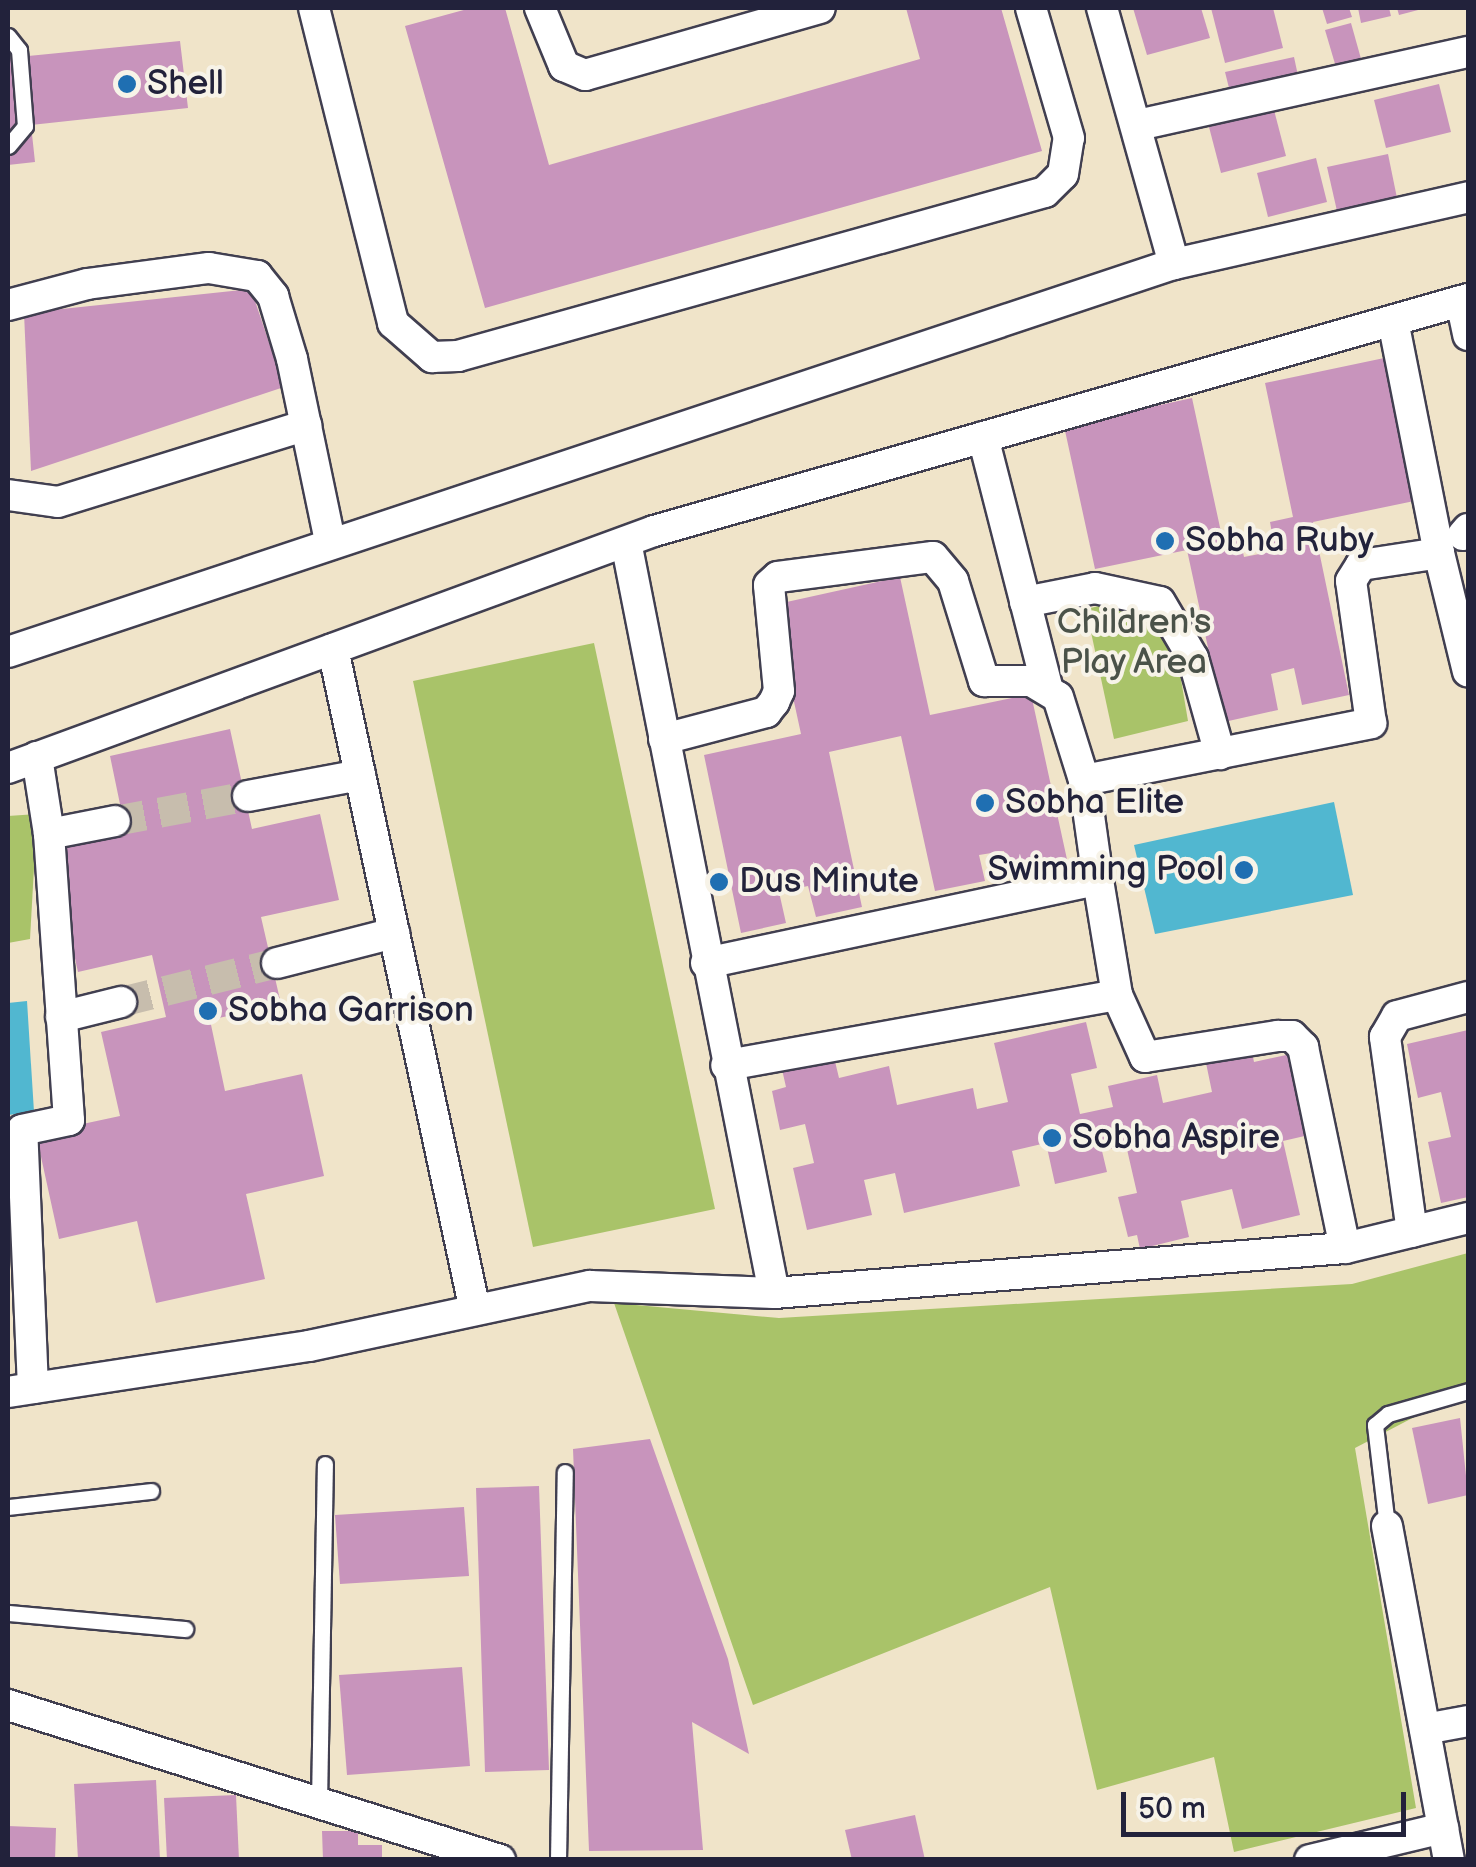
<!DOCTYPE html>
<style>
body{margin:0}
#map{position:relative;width:1476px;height:1867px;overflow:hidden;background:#f0e4c9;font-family:"Balsamiq Sans",sans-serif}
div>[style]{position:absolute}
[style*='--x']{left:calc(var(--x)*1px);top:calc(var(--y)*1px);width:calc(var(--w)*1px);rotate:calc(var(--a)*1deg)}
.green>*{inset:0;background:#a9c369}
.water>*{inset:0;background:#51b7d0}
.building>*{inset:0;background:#c894bc}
.minor-tunnel>*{height:30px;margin-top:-15px;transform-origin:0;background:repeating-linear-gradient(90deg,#c7bdad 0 30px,transparent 0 45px)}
.roads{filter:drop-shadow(2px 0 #413f50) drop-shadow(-2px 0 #413f50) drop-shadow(0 2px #413f50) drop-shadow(0 -2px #413f50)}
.service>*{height:15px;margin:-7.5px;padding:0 7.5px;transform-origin:7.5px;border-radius:7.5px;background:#fff}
.minor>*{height:30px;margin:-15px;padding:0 15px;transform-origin:15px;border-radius:15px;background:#fff}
.dots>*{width:28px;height:28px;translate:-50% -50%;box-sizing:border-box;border:5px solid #f7f3e8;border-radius:50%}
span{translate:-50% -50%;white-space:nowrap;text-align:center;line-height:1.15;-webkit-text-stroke:8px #f7f3e8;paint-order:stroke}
.poi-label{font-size:35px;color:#22223b}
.left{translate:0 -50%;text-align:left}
.right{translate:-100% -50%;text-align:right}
.park-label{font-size:35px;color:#4a5249}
.frame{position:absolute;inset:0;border:10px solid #22223b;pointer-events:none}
.scale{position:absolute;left:1121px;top:1792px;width:285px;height:45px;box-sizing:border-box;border:5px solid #22223b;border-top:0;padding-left:12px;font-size:30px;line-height:35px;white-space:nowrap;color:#22223b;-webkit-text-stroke:8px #f7f3e8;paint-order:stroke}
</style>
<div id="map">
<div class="green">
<div style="clip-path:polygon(1166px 591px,1188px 721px,1114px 739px,1086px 609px)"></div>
<div style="clip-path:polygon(594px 643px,715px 1209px,533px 1247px,413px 681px)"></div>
<div style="clip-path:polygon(37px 814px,30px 939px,8px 943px,8px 816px)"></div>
<div style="clip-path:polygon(1468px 1253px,1468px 1389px,1355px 1448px,1416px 1808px,1234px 1852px,1214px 1757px,1097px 1790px,1050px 1587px,753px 1705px,614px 1303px,779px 1318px,1352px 1284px)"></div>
</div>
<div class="water">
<div style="clip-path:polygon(1334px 802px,1353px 895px,1155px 934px,1134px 845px)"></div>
<div style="clip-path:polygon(27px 1001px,34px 1112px,8px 1115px,8px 1003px)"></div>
</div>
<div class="building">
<div style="clip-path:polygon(471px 8px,505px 8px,549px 165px,920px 59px,906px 8px,1001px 8px,1042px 151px,485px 308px,405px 26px)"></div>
<div style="clip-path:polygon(1133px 8px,1201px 8px,1210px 38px,1147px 55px)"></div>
<div style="clip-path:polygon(1211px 8px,1273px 8px,1283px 48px,1225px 63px)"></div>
<div style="clip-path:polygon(1322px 8px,1349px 8px,1352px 17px,1327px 24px)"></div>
<div style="clip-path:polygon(1358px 8px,1389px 8px,1391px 16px,1361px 23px)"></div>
<div style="clip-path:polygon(1397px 8px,1422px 8px,1422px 9px,1399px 15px)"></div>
<div style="clip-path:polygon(1351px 23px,1363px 66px,1338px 74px,1325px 30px)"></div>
<div style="clip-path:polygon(180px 41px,188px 108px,31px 125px,35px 162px,8px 165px,8px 58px)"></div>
<div style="clip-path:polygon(1294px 57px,1300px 85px,1232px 100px,1225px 72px)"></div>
<div style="clip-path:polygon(1439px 84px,1451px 132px,1386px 148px,1374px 100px)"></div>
<div style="clip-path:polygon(1274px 110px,1286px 156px,1221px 173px,1209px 127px)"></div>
<div style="clip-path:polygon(1388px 154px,1397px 198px,1337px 211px,1327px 167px)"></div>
<div style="clip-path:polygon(1316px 158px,1327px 202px,1268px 217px,1257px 173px)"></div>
<div style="clip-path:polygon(251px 289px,284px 387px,31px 471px,24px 313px)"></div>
<div style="clip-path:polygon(1389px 357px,1419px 500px,1313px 522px,1349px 695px,1302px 705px,1294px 668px,1271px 674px,1278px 710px,1224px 722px,1187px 550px,1095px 569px,1064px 426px,1192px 398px,1221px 532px,1238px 529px,1244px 557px,1275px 551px,1270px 522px,1293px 517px,1265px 383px)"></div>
<div style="clip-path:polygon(900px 577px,930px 715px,1031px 694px,1068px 864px,1009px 875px,1004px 851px,979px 855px,985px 881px,935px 891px,901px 736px,829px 752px,862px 907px,816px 917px,808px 886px,779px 892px,786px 923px,741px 933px,704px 755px,801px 734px,773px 605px)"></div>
<div style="clip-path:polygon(230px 729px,252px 829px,320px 814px,339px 900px,261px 917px,281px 1004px,210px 1020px,225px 1091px,302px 1074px,324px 1176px,246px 1194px,265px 1279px,156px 1303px,137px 1221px,59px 1239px,36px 1134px,120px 1116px,101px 1032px,166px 1017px,152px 955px,78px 972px,51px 850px,126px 833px,110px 756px)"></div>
<div style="clip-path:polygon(1086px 1022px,1097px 1068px,1071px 1074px,1080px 1114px,1113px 1107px,1108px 1086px,1157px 1075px,1163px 1103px,1212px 1092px,1206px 1063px,1252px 1052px,1254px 1062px,1291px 1054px,1309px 1135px,1283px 1141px,1300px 1215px,1242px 1229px,1232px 1189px,1181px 1201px,1189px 1237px,1140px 1249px,1137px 1235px,1128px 1237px,1118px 1197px,1137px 1193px,1126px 1145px,1102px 1151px,1107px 1172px,1055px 1184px,1046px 1143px,1012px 1151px,1020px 1186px,904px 1213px,895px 1173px,864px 1180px,872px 1215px,807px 1230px,793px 1168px,814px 1163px,805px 1124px,780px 1130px,772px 1091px,786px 1087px,781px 1065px,833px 1053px,839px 1078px,889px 1066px,897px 1105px,973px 1088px,977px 1109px,1008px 1102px,994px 1043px)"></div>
<div style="clip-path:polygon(1468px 1030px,1468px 1197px,1441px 1203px,1428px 1142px,1451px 1137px,1441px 1092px,1418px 1098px,1407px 1044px)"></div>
<div style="clip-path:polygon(1460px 1418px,1468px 1495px,1428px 1504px,1412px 1428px)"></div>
<div style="clip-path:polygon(650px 1439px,728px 1659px,749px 1754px,692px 1722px,703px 1850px,589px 1851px,573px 1449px)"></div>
<div style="clip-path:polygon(539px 1486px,549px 1770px,485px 1772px,476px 1488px)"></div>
<div style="clip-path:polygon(464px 1507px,469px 1576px,340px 1584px,335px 1515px)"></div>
<div style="clip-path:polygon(462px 1667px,470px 1766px,347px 1775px,339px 1675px)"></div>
<div style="clip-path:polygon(156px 1780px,160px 1860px,78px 1860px,74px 1784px)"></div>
<div style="clip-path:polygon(236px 1795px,239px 1860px,167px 1860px,164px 1798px)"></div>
<div style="clip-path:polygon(915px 1815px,925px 1860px,852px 1860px,845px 1830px)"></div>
<div style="clip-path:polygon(8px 1826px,56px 1828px,55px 1860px,8px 1860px)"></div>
<div style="clip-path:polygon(322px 1831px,358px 1831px,358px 1845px,382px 1845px,382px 1860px,323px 1860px)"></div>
</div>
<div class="minor-tunnel">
<div style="--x:115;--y:821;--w:135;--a:-10.6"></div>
<div style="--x:121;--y:1002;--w:161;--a:-14"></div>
</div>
<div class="roads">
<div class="service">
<div style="--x:8;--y:36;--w:18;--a:52"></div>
<div style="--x:19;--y:50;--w:76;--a:85.5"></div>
<div style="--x:25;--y:126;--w:26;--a:130"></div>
<div style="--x:8;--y:1507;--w:144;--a:-6.4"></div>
<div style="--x:1387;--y:1526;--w:102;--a:-96.8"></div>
<div style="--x:1375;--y:1425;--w:17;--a:-40"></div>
<div style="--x:1388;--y:1414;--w:83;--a:-16"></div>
<div style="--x:8;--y:1613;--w:178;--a:5.2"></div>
<div style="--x:319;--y:1803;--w:339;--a:-89"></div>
<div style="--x:558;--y:1860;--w:388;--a:-89"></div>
</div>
<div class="minor">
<div style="--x:314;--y:8;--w:325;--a:75.9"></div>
<div style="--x:393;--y:323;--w:52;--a:41.1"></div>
<div style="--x:432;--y:357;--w:26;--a:-2"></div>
<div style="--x:458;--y:356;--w:609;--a:-15.61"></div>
<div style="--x:1045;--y:192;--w:25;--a:-45"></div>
<div style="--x:1063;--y:174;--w:36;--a:-81"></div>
<div style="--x:1069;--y:138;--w:135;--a:-106.3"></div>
<div style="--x:540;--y:8;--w:63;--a:67.5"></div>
<div style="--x:564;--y:66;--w:23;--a:23"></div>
<div style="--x:585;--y:75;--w:244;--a:-15.9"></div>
<div style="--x:1138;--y:125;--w:338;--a:-12.5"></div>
<div style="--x:1174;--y:264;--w:302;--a:-12.8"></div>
<div style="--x:1461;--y:301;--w:35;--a:78"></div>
<div style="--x:8;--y:305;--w:82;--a:-14.9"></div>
<div style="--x:87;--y:284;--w:123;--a:-7.5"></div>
<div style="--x:209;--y:268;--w:49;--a:9.5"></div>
<div style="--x:257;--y:276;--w:26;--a:51"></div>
<div style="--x:273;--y:296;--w:66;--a:73.2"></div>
<div style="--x:292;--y:359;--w:186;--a:78.2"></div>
<div style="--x:983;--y:437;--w:258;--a:75.6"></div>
<div style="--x:8;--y:495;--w:50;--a:8"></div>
<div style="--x:58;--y:502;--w:260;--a:-17.2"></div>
<div style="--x:1463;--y:535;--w:8;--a:-50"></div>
<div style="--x:626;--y:542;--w:765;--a:78.85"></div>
<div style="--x:1439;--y:553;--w:122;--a:76.3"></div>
<div style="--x:1025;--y:602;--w:71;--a:-11.3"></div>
<div style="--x:1095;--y:588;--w:66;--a:12.2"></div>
<div style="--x:1160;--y:602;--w:65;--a:59.5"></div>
<div style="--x:1193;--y:658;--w:100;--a:74.3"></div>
<div style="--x:333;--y:649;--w:676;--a:77.88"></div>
<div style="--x:8;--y:652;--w:1229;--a:-18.41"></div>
<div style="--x:1174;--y:264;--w:266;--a:-105.7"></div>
<div style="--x:664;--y:739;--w:106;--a:-14.8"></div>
<div style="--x:766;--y:712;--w:13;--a:-51"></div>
<div style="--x:774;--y:702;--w:12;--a:-66"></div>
<div style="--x:779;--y:691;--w:106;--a:-95.4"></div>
<div style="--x:769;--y:585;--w:12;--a:-42"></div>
<div style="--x:778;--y:577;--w:156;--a:-7.4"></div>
<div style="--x:933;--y:557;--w:31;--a:50"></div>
<div style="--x:953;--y:581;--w:105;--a:72.8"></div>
<div style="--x:984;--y:681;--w:47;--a:0"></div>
<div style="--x:1031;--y:681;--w:31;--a:31"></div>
<div style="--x:1058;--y:697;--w:87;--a:72.6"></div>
<div style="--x:1084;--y:780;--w:101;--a:82"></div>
<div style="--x:8;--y:768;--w:688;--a:-20.15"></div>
<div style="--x:654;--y:531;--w:846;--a:-15.91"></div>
<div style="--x:1084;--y:780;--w:293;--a:-11.2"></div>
<div style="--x:1371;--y:723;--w:143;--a:-98"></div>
<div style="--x:1351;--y:581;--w:19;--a:-58"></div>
<div style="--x:1361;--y:565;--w:79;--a:-8.7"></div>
<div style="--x:1439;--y:553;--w:237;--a:-101.2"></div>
<div style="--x:248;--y:796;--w:114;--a:-10.6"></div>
<div style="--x:49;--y:834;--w:67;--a:-11.1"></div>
<div style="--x:277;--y:963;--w:121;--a:-14.4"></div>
<div style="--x:706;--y:963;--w:401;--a:-12"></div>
<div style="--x:1098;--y:880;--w:117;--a:80.6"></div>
<div style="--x:1117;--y:995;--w:397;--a:169.8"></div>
<div style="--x:1117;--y:995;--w:68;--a:65.7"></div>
<div style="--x:1145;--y:1057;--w:135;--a:-9"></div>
<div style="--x:1278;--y:1036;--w:14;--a:0"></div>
<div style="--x:1292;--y:1036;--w:16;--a:45"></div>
<div style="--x:1303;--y:1047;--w:205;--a:78.2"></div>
<div style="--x:61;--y:1017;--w:62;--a:-14"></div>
<div style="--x:1412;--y:1232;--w:197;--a:-97.9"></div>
<div style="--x:1385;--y:1037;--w:24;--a:-60"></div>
<div style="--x:1397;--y:1016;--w:73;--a:-15"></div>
<div style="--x:33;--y:1388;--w:258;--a:-92.4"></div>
<div style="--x:22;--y:1130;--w:48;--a:-12"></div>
<div style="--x:69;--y:1120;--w:287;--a:-94"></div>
<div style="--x:49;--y:834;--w:78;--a:-98.9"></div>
<div style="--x:8;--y:1392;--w:304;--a:-8.7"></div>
<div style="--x:309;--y:1346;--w:287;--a:-12.1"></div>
<div style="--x:590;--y:1286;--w:184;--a:2.2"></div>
<div style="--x:774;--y:1293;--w:573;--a:-4.51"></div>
<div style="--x:1345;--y:1248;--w:127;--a:-13.7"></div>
<div style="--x:1387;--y:1526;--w:340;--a:79.5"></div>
<div style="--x:8;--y:1705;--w:516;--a:17.49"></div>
<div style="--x:1425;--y:1729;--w:44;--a:-10.5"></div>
<div style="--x:1310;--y:1860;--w:137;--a:-13.5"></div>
</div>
</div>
<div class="dots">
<div style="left:127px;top:84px;background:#1f6fb2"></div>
<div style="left:1165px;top:541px;background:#1f6fb2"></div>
<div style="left:985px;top:803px;background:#1f6fb2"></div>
<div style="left:1244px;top:870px;background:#1f6fb2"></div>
<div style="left:719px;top:882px;background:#1f6fb2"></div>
<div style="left:208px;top:1011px;background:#1f6fb2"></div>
<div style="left:1052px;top:1138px;background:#1f6fb2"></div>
</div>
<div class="poi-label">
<span class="left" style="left:147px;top:84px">Shell</span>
<span class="left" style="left:1185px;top:541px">Sobha Ruby</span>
<span class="left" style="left:1005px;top:803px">Sobha Elite</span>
<span class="right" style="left:1224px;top:870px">Swimming Pool</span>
<span class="left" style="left:739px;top:882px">Dus Minute</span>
<span class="left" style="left:228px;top:1011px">Sobha Garrison</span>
<span class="left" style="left:1072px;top:1138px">Sobha Aspire</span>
</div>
<div class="park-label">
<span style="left:1134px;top:643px">Children's<br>Play Area</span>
</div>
<div class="frame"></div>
<div class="scale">50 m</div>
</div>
